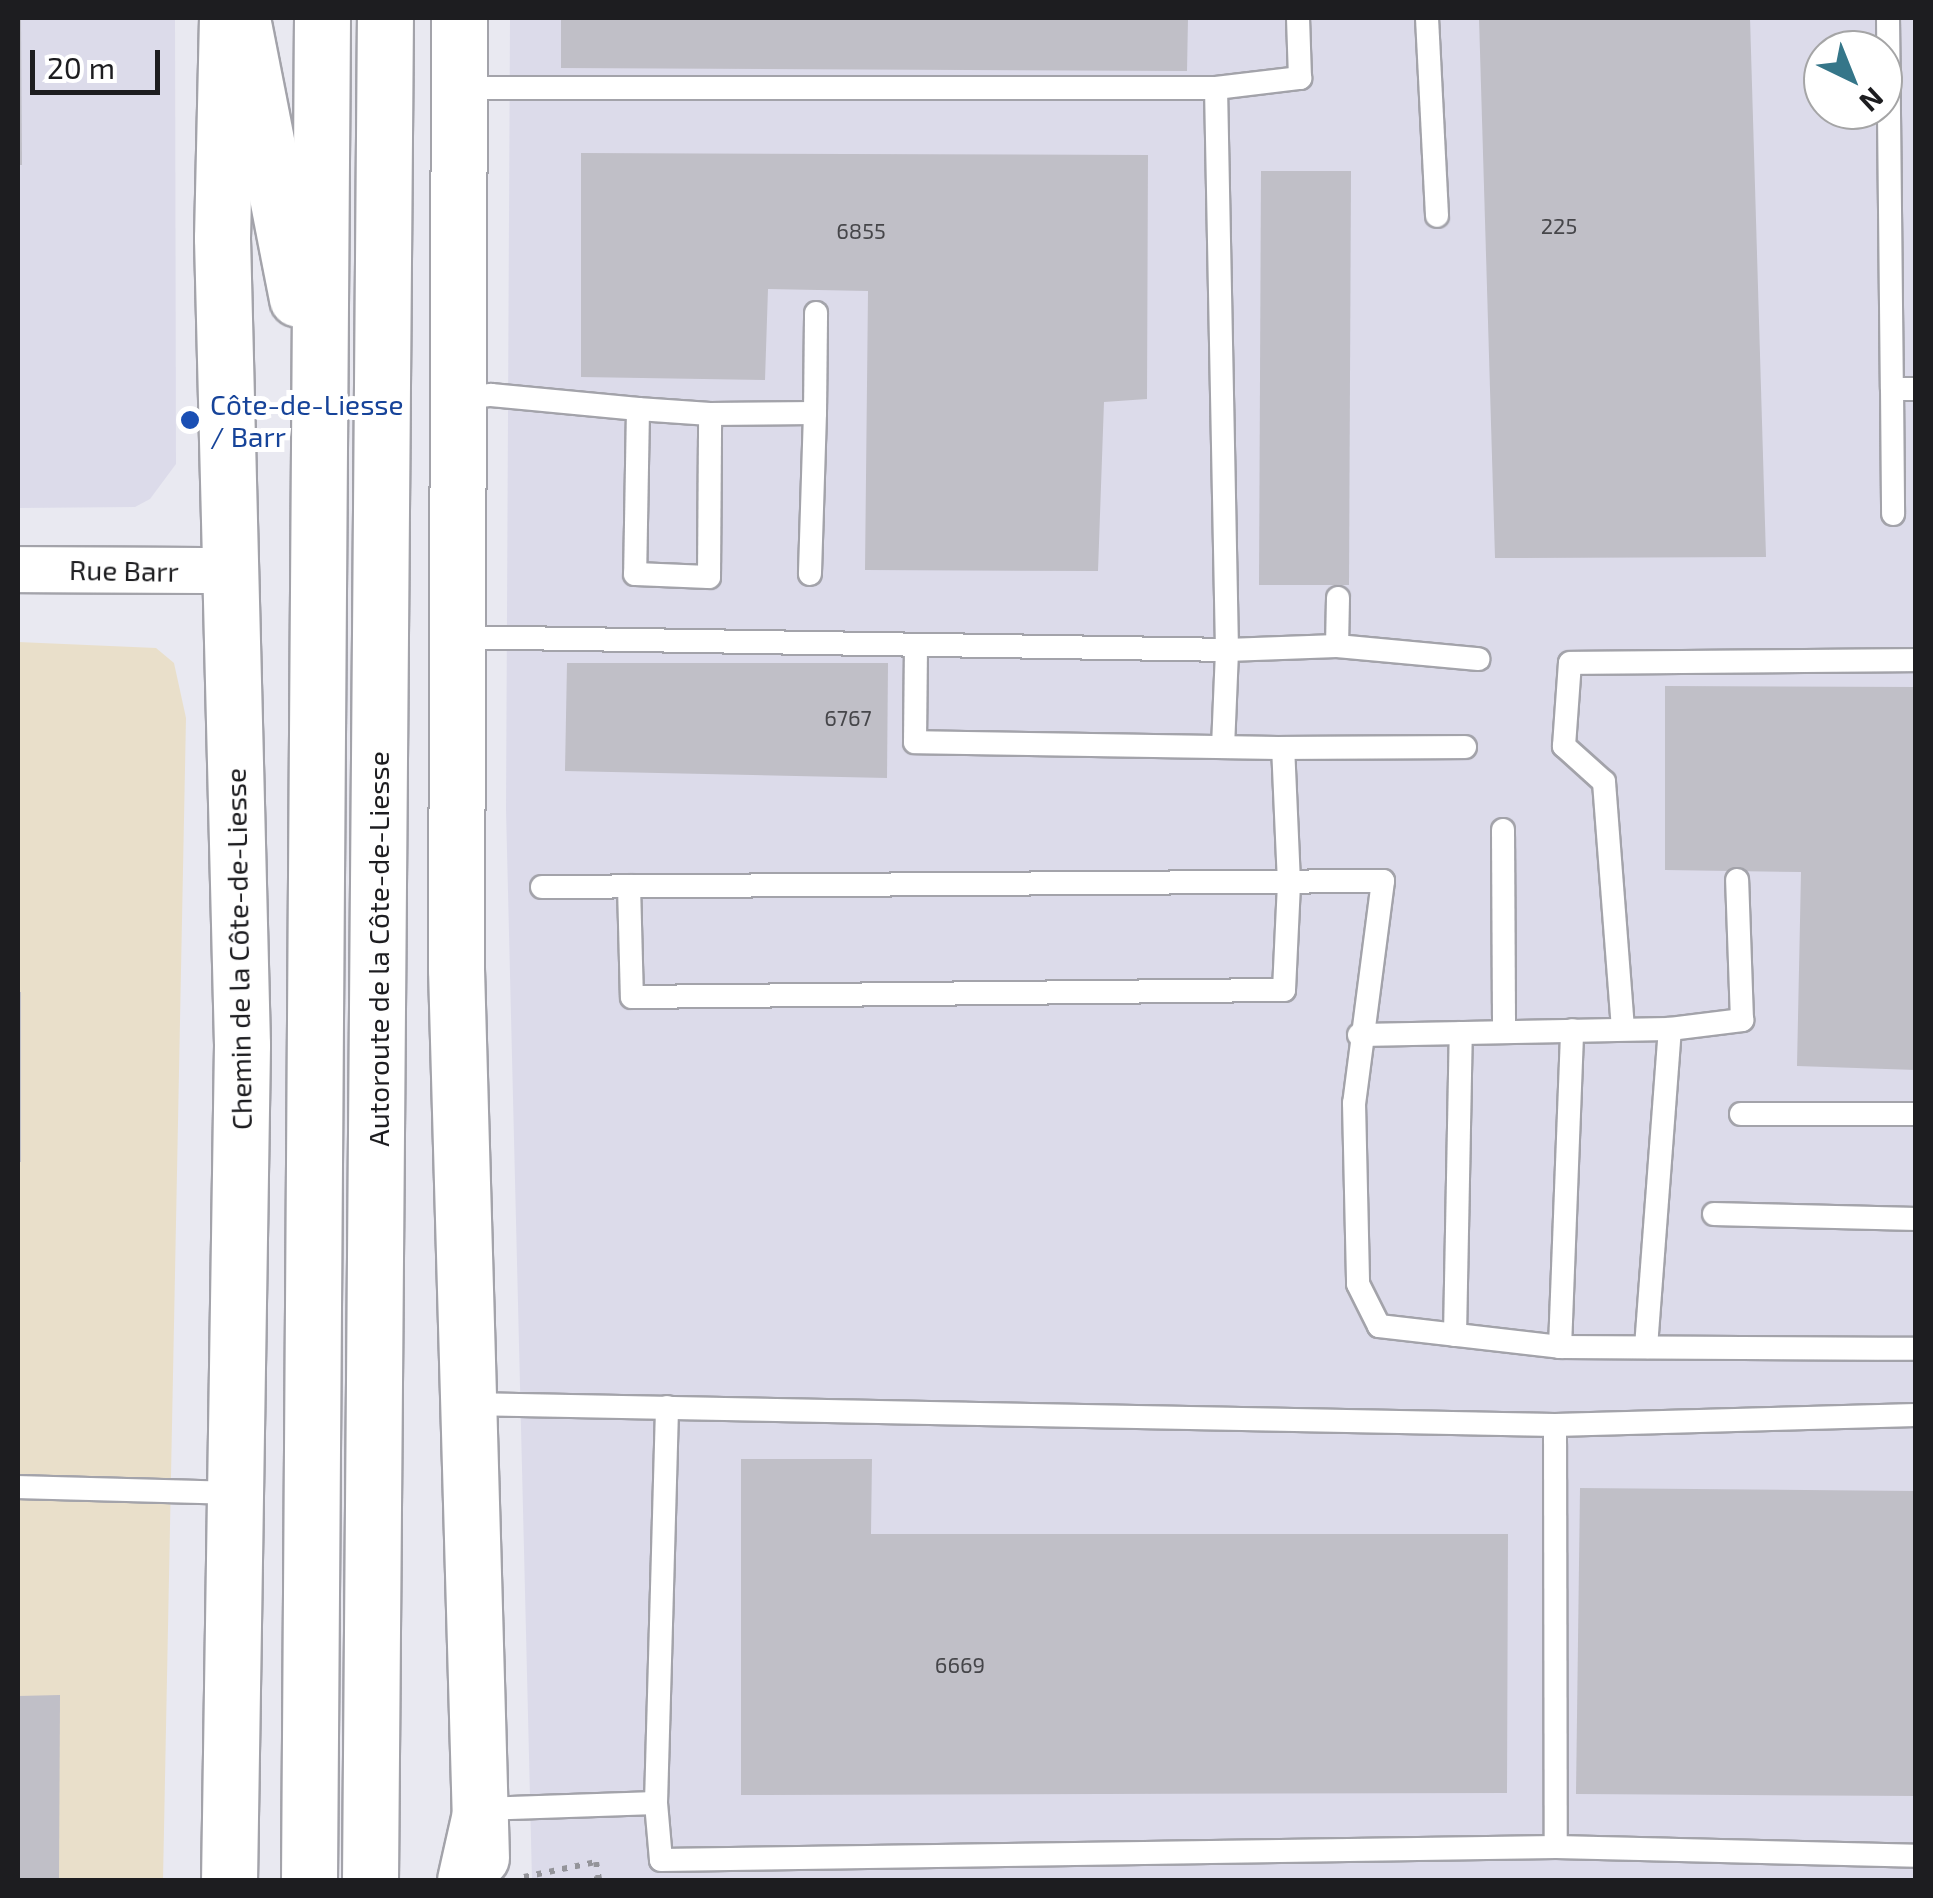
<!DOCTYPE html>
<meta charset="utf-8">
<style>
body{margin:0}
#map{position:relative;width:1933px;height:1898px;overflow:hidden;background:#e9e9f1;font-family:"Exo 2",sans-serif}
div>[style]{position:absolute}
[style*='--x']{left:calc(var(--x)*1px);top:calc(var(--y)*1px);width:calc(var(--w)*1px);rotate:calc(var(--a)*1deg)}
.commercial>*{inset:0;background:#e9dfca}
.built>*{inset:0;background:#dcdbea}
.building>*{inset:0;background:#c0bfc7}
.path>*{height:6px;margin-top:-3px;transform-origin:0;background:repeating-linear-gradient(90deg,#94949a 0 5px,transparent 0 13px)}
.roads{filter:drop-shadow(2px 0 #a3a3aa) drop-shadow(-2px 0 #a3a3aa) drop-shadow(0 2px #a3a3aa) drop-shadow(0 -2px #a3a3aa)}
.lane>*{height:22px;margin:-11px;padding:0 11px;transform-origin:11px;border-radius:11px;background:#fff}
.street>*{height:45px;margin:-22.5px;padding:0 22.5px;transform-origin:22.5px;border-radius:22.5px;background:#fff}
.secondary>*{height:55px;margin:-27.5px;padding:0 27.5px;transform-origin:27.5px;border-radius:27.5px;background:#fff}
.highway>*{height:55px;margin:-27.5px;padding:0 27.5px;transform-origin:27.5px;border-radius:27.5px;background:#fff}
.dots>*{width:28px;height:28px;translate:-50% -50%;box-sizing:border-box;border:5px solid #fff;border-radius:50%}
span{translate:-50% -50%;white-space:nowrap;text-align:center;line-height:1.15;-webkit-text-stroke:10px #fff;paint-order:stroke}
.number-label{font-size:22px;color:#46464a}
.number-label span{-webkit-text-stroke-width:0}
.transit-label{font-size:28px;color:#164399}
.left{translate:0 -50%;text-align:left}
.street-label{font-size:28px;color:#1d1d20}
.frame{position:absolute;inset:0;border:20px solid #1d1d20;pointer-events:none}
.north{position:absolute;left:1803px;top:30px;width:100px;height:100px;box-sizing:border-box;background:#fff;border:2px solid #a5a5a6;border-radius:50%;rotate:137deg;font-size:28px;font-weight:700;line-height:40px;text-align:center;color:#1d1d20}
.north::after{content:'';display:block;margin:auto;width:35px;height:45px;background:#357689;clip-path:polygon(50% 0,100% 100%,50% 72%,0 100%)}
.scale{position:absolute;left:30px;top:50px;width:130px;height:45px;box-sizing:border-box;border:5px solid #1d1d20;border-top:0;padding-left:12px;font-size:30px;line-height:35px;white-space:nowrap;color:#1d1d20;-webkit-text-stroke:8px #fff;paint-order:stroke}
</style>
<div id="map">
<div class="commercial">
<div style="clip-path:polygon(18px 642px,156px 648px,174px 663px,186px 718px,163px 1880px,18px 1880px)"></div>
</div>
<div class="built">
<div style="clip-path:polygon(18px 18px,175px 18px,176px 464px,150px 499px,135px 507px,18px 508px)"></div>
<div style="clip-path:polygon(evenodd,510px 18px,1915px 18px,1915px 1880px,532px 1880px,506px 810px,510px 18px,1823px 50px,1883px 50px,1883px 110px,1823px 110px,1823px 50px)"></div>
</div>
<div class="building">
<div style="clip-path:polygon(18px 18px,21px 18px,22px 165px,18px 165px)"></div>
<div style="clip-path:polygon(561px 18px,1188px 18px,1187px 71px,561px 68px)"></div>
<div style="clip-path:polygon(1479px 18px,1750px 18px,1766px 557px,1495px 558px)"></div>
<div style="clip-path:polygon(581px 153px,1148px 155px,1147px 399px,1104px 402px,1098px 571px,865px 570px,868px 291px,768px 289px,765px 380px,581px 377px)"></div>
<div style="clip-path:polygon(1261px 171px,1351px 171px,1349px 585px,1259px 585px)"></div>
<div style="clip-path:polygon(567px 663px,888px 663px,887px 778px,565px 771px)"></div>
<div style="clip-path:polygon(1665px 686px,1916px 687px,1916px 1070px,1797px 1066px,1801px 872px,1665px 870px)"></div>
<div style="clip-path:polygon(18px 992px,21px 992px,21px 1162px,18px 1162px)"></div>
<div style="clip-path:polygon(741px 1459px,872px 1459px,871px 1534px,1508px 1534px,1507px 1793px,741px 1795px)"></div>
<div style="clip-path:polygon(1580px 1488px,1916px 1491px,1916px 1796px,1576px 1794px)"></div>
<div style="clip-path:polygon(60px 1695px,59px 1880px,18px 1880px,18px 1696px)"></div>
</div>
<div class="path">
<div style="--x:524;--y:1877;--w:74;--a:-11.8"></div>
<div style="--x:596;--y:1862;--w:17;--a:80"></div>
<div style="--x:599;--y:1879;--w:9;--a:174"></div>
</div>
<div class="roads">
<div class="lane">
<div style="--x:1427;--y:18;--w:198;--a:87.1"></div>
<div style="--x:1888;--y:18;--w:371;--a:89.4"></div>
<div style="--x:1892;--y:389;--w:24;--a:0"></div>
<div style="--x:1216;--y:88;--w:85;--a:-6.8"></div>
<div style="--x:1300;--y:78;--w:60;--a:-91.9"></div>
<div style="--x:1892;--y:389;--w:125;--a:89.5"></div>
<div style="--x:457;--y:399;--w:34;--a:-7"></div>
<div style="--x:491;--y:395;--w:148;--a:5.4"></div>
<div style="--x:638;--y:409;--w:165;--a:91"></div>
<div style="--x:635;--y:574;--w:74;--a:2.3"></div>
<div style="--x:709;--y:577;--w:163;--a:-89.6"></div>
<div style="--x:710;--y:414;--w:105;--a:-0.5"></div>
<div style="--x:815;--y:413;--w:161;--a:91.8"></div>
<div style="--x:638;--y:409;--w:72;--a:4"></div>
<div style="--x:815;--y:413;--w:100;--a:-89.4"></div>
<div style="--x:455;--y:637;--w:772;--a:0.96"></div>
<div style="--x:1227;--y:650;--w:562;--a:-91.12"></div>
<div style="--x:1216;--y:88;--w:756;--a:180"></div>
<div style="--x:1337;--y:646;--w:142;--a:5.3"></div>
<div style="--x:1223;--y:747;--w:97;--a:-87.6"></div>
<div style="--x:1227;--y:650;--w:110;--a:-2.1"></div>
<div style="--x:1337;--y:646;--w:48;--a:-88.8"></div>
<div style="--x:1283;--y:748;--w:182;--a:-0.3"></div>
<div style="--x:1503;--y:830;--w:202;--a:89.7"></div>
<div style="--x:629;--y:886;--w:111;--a:88.5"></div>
<div style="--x:632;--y:997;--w:652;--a:-0.62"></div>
<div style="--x:1284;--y:990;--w:107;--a:-87.3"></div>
<div style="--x:1289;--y:883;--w:135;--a:-92.5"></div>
<div style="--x:1283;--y:748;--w:368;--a:-179.1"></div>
<div style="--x:915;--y:742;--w:97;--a:-89.4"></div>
<div style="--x:542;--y:887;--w:841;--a:-0.41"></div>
<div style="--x:1383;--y:881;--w:224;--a:97.4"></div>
<div style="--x:1354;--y:1103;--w:181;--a:88.7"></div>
<div style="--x:1358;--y:1284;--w:47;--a:63.4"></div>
<div style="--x:1379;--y:1326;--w:182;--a:6.6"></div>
<div style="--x:1560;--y:1347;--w:356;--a:0.3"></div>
<div style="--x:1623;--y:1029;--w:248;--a:-94.4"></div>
<div style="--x:1604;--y:782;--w:54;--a:-138"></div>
<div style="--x:1564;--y:746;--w:83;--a:-85.9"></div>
<div style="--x:1570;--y:663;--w:346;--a:-0.5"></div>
<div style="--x:1359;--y:1035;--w:311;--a:-1.1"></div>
<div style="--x:1741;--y:1114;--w:175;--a:0"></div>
<div style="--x:1714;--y:1214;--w:202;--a:1.4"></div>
<div style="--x:1455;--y:1335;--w:302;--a:-88.9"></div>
<div style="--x:1560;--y:1347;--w:317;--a:-87.8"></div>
<div style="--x:1646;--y:1347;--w:319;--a:-85.7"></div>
<div style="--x:1670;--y:1029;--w:73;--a:-7.1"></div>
<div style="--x:1742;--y:1020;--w:140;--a:-92"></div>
<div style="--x:468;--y:1404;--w:1087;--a:1.11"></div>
<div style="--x:1555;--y:1425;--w:361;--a:-1.6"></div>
<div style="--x:1555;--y:1425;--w:422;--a:89.9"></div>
<div style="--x:18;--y:1487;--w:217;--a:1.6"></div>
<div style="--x:656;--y:1803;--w:396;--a:-88.4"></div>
<div style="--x:481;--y:1809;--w:175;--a:-2"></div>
<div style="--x:656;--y:1803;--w:57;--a:85"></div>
<div style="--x:661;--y:1860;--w:895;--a:-0.83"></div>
<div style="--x:1556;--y:1847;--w:360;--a:1.4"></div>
</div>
<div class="street">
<div style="--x:18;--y:569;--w:213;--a:0.3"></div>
</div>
<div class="secondary">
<div style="--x:227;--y:18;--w:220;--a:91.3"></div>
<div style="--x:222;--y:238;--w:807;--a:88.58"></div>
<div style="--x:242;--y:1045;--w:835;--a:90.89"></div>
<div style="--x:459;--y:18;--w:951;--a:90.18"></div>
<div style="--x:456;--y:969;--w:889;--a:88.39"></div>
</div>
<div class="highway">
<div style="--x:242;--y:18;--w:286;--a:78.9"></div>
<div style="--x:309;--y:1880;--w:1862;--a:-89.6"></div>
<div style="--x:370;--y:1880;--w:1862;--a:-89.54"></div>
<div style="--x:465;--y:1880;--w:73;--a:-77.3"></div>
</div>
</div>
<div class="dots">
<div style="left:190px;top:420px;background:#1a4fb4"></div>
</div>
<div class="number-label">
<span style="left:1559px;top:226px">225</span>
<span style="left:861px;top:231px">6855</span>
<span style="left:848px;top:718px">6767</span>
<span style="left:960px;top:1665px">6669</span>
</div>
<div class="transit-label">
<span class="left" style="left:210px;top:420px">Côte-de-Liesse<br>/ Barr</span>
</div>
<div class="street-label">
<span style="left:124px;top:570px;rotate:1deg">Rue Barr</span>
<span style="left:238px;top:949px;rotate:-91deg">Chemin de la Côte-de-Liesse</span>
<span style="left:378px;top:949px;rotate:-90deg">Autoroute de la Côte-de-Liesse</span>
</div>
<div class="frame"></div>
<div class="north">N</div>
<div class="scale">20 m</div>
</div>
